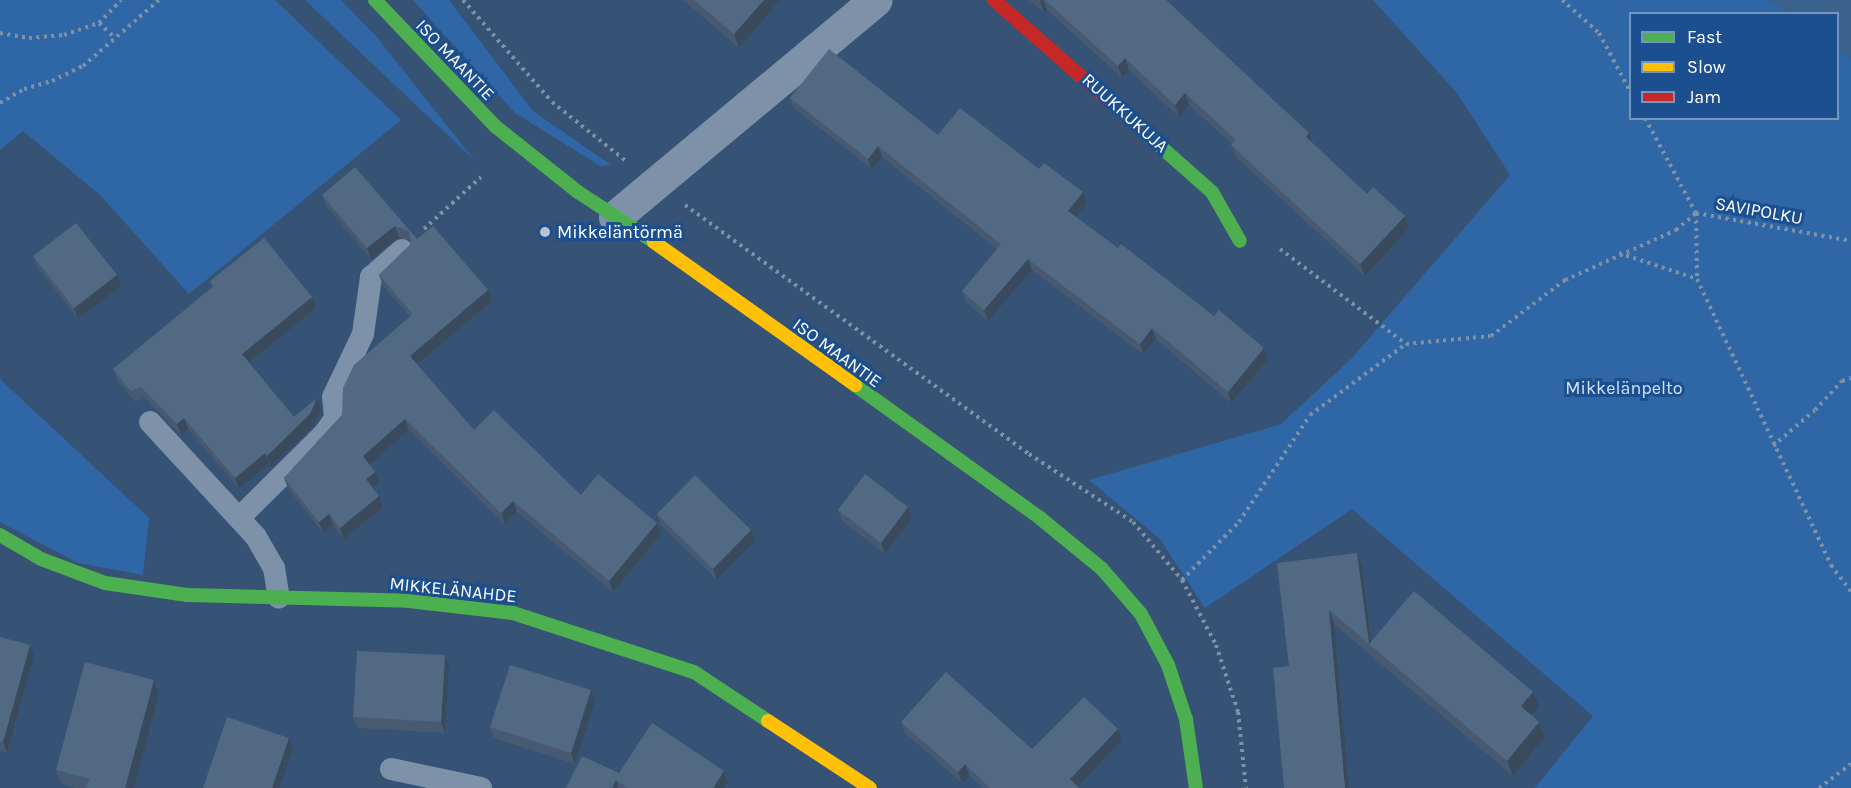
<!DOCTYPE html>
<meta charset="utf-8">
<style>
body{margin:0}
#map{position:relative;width:1851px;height:788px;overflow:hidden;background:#365274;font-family:Karla,sans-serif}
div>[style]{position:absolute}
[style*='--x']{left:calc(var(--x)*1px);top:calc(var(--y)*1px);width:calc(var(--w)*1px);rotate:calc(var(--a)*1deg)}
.green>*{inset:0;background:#2f66a5}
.water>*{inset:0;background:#3b618d}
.path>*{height:4px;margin-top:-2px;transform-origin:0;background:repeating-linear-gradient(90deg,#7d92a8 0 3px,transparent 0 7.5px)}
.lane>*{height:22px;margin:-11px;padding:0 11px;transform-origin:11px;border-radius:11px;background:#7d92a8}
.street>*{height:33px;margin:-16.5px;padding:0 16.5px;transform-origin:16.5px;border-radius:16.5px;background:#7d92a8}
.fast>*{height:14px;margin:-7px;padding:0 7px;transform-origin:7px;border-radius:7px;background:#4caf50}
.slow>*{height:14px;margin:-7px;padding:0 7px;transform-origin:7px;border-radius:7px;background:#ffc107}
.jam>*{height:14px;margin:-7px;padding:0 7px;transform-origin:7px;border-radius:7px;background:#c62828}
.wall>*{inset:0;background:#475a72}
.shaded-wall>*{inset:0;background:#394a5c}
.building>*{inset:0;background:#526984}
.dots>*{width:16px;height:16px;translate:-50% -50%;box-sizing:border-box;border:3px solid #1b4f8f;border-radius:50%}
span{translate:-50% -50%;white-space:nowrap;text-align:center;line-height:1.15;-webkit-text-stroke:6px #1b4f8f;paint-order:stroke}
.street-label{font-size:18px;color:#fff}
.poi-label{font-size:18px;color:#fff}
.left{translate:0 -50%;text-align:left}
.park-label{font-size:18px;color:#cfe3fa}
.legend{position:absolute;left:1629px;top:12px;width:210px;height:108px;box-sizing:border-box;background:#1b4f8f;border:2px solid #7695bc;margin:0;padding:8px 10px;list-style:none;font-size:18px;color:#fff}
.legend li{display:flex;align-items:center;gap:12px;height:30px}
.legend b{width:30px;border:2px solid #7695bc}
</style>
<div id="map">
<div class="green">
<div style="clip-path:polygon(0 0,275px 0,401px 120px,189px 294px,101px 196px,23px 131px,0 150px)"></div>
<div style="clip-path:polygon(305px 0,341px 0,376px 36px,475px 161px)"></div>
<div style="clip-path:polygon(413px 0,449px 0,533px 111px,611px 165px,600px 166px,515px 113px)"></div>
<div style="clip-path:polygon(1373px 0,1769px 0,1788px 13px,1630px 14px,1630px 118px,1838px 118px,1838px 49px,1851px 59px,1851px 788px,1535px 788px,1593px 716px,1352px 509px,1205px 608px,1160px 539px,1089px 480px,1281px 424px,1352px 358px,1510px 175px,1457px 93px)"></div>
<div style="clip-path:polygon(0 379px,149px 518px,143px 575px,78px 563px,0 522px)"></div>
</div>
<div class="water">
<div style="clip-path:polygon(1769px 0,1851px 0,1851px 59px,1838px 49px,1838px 14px,1788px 13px)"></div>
</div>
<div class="path">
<div style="--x:463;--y:0;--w:135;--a:48.9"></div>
<div style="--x:552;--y:102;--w:95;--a:38.6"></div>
<div style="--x:1562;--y:0;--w:50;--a:41.7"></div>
<div style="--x:1599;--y:33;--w:66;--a:61.9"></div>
<div style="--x:99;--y:23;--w:19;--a:43"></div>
<div style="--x:0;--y:33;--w:29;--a:10"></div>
<div style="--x:29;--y:38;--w:35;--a:-5"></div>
<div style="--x:64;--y:35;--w:37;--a:-19"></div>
<div style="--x:99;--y:23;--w:32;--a:-46"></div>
<div style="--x:0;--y:103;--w:28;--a:-30"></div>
<div style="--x:24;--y:89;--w:29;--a:-16"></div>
<div style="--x:52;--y:81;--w:34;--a:-26"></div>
<div style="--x:83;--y:66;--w:101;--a:-41"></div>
<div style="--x:1645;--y:118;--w:108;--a:61.8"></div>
<div style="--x:1696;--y:213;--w:66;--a:89.1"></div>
<div style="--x:685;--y:205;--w:425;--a:35.9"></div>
<div style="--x:1029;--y:454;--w:124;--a:33.2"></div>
<div style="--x:1133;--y:522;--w:76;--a:49.8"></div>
<div style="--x:1182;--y:580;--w:73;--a:62.4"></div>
<div style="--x:1216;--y:645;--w:71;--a:71.8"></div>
<div style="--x:1238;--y:712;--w:76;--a:84"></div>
<div style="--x:1696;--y:213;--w:158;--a:10.2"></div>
<div style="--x:424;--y:229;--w:77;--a:-42.4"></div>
<div style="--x:1280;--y:249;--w:158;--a:37"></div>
<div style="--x:1619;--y:253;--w:82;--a:18.4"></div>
<div style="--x:1697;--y:279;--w:316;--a:64.9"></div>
<div style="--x:1831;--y:565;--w:34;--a:53"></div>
<div style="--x:1773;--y:446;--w:55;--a:-40.6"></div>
<div style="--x:1815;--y:410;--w:40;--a:-47"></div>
<div style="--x:1842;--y:381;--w:9;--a:-18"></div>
<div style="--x:1182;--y:580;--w:81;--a:-45.5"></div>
<div style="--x:1239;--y:522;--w:128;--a:-56.4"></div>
<div style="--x:1310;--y:415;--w:119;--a:-36.5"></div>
<div style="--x:1406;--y:344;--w:85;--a:-5.4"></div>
<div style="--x:1491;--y:336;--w:93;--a:-37.1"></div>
<div style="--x:1565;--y:280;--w:122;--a:-24.2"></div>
<div style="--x:1676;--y:230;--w:26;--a:-40"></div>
<div style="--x:1819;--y:788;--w:40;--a:-37"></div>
</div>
<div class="lane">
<div style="--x:150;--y:422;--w:156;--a:47.3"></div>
<div style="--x:256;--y:537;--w:36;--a:60"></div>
<div style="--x:274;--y:568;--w:30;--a:81"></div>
<div style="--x:239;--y:518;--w:120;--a:-44.7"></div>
<div style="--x:324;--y:434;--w:19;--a:-55"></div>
<div style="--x:335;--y:418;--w:21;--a:-95"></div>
<div style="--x:333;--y:397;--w:70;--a:-64.5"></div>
<div style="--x:363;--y:334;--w:58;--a:-82"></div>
<div style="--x:371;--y:277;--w:41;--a:-41.1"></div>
<div style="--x:391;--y:769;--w:92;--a:11.9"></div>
</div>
<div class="street">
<div style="--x:615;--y:217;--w:339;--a:-39.8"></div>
</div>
<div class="fast">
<div style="--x:375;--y:0;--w:174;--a:46.4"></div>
<div style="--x:495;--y:126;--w:106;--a:38.5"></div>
<div style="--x:578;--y:192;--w:91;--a:33.3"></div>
<div style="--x:1143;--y:131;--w:92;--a:41.5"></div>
<div style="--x:1212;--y:192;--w:56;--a:60.3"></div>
<div style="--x:855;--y:385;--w:228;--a:35.7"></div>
<div style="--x:1040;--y:518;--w:80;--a:39.4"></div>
<div style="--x:1102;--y:569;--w:60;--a:49.1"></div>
<div style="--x:1141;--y:614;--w:58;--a:62.1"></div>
<div style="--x:1168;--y:665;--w:57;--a:71.6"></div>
<div style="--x:1186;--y:719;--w:70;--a:81.8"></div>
<div style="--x:0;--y:535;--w:48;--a:30.3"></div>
<div style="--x:41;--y:559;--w:68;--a:20.6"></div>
<div style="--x:105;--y:583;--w:83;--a:8.3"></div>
<div style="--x:187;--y:595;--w:222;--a:1.5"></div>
<div style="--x:409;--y:601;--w:105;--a:6.6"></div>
<div style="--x:513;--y:613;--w:190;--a:18.1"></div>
<div style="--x:694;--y:672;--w:89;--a:33.5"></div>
</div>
<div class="slow">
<div style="--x:654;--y:242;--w:247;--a:35.4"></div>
<div style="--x:768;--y:721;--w:122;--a:33.3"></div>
</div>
<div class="jam">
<div style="--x:994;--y:0;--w:198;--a:41.3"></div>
</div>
<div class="wall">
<div style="clip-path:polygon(683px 0,780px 0,739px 48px)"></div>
<div style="clip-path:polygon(1029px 0,1166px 0,1309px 133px,1313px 143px,1367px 194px,1405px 216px,1409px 228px,1365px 276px,1236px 157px,1231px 145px,1232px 144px,1189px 105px,1179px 117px,1129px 70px,1122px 78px,1047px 10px,1044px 13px)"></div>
<div style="clip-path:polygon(790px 98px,938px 135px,1039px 169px,1087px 203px,1076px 217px,1268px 359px,1231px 403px,1156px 339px,1143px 354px,1032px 270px,988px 321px,966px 302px,962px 291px,997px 249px,882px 157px,872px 169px,794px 108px)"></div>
<div style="clip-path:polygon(355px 167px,417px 239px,488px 290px,492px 301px,417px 365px,474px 430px,581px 495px,657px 523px,661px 534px,613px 592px,517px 512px,505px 524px,409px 430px,370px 464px,375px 472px,379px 483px,373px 488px,383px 507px,344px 539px,333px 525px,323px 533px,288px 489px,284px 478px,342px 415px,410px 317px,383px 286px,379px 275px,411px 244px,410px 241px,399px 237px,371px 259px,326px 206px,322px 195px)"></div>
<div style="clip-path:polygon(33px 256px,121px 286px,78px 319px,37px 267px)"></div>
<div style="clip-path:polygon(210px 281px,312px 297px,316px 308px,249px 363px,294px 417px,321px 409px,314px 425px,271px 467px,269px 464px,239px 489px,188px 429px,181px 435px,145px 398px,135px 402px,117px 380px,113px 369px,212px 287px)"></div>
<div style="clip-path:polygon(838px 510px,912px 518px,885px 554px,842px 521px)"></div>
<div style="clip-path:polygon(657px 514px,751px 530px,755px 541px,717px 580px,661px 525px)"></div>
<div style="clip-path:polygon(1277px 563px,1362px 567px,1372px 641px,1539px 707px,1532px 715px,1539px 722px,1545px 737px,1513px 776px,1375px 659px,1373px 655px,1374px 658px,1334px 624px,1349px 788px,1284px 788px,1289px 666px)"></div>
<div style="clip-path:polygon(0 637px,34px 656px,7px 752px,0 751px)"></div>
<div style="clip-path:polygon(445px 655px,449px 666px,445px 733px,357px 728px,353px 717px)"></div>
<div style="clip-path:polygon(159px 694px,134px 788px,76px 788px,61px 784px,56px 770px)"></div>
<div style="clip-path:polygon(595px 701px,575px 764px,494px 738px,490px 727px)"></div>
<div style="clip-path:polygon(901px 722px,1032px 749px,1122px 740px,1078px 786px,1079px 788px,983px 788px,969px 775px,962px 783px,905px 733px)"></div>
<div style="clip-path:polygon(724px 771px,728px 782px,724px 788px,618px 788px,618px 786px,617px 788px,566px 788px,619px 774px)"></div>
</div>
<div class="shaded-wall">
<div style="clip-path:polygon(764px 0,780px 0,739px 48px,734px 34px)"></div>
<div style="clip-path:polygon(1041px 0,1043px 0,1047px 10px,1044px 13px,1040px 1px)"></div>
<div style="clip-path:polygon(1125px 58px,1129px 70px,1122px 78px,1118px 66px)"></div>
<div style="clip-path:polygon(1185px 93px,1189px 105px,1179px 117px,1175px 105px)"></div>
<div style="clip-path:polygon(1309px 133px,1313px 145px,1306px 137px)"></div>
<div style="clip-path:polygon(878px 146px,882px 157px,872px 169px,868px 159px)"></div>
<div style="clip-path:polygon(1083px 192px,1087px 203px,1072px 222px,1068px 211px)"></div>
<div style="clip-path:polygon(1405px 216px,1409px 228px,1365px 276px,1360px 264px)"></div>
<div style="clip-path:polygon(395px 226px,399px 237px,371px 259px,367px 248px)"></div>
<div style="clip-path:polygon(1028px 259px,1032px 270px,988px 321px,984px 310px)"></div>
<div style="clip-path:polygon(117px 275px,121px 286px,78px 319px,74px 308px)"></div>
<div style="clip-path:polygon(488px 290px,492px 301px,414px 367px,410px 356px)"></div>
<div style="clip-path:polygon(312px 297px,316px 308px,246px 365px,242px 354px)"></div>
<div style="clip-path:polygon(1152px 328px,1156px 339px,1143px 354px,1140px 344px)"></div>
<div style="clip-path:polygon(1264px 348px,1268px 359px,1231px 403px,1228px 392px)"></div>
<div style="clip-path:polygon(317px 398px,321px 409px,314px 425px,271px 467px,267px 456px)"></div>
<div style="clip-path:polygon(184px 418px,188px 429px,181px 435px,177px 424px)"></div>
<div style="clip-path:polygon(405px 419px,409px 430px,367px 467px,363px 456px)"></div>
<div style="clip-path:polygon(265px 453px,269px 464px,239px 489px,235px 478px)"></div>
<div style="clip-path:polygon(375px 472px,379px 483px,370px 490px,366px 479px)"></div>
<div style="clip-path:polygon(379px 496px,383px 507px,344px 539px,340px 528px)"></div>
<div style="clip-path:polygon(513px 501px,517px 512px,505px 524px,501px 513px)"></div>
<div style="clip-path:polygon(908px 507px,912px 518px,885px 554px,881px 543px)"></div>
<div style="clip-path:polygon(329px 514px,333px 525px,323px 533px,319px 522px)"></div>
<div style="clip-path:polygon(657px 523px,661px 534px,613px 592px,609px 581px)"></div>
<div style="clip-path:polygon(751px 530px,755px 541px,717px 580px,713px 569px)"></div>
<div style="clip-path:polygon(1357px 553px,1362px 567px,1372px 646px,1369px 644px,1374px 658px,1369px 644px)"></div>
<div style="clip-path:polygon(1329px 610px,1334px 624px,1349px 788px,1345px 788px)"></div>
<div style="clip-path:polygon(30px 645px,34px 656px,7px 752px,3px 742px)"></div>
<div style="clip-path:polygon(445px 655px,449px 666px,445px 733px,441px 722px)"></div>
<div style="clip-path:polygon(154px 680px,159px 694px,134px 788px,125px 788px)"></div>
<div style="clip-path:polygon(591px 690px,595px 701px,575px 764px,571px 753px)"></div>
<div style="clip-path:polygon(1533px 692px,1539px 707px,1527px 721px,1521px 706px)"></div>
<div style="clip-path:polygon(1539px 722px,1545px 737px,1513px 776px,1507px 761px)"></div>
<div style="clip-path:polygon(1118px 729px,1122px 740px,1076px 788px,1070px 779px)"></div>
<div style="clip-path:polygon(289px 738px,293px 749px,279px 788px,272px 788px)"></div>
<div style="clip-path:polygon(965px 764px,969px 775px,962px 783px,958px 772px)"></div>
<div style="clip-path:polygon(724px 771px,728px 782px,724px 788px,713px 788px)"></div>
<div style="clip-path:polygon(616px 780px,618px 786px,617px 788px,612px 788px)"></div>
</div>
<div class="building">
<div style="clip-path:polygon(694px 0,764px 0,734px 34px)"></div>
<div style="clip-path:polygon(1045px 0,1166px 0,1309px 133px,1306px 137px,1367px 194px,1373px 187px,1405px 216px,1360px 264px,1231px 145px,1236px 140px,1185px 93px,1175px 105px,1125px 58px,1118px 66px)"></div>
<div style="clip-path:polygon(829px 49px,938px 135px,960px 108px,1039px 169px,1044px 163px,1083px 192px,1068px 211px,1118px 248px,1121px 244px,1214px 316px,1219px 310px,1264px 348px,1228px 392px,1152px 328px,1140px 344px,1028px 259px,984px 310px,962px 291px,1001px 244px,878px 146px,868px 159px,790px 98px)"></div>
<div style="clip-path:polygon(355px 167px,417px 239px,433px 226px,488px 290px,410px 356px,474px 430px,494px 410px,581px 495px,598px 474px,657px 523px,609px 581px,513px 501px,501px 513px,405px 419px,363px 456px,375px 472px,366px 479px,379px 496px,340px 528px,329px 514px,319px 522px,284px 478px,342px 415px,343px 388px,354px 365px,413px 314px,379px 275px,411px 244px,409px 231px,395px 226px,367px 248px,322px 195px)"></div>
<div style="clip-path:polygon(76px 223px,117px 275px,74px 308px,33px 256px)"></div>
<div style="clip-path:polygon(264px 238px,312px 297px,242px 354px,294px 417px,317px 398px,310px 414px,267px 456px,265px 453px,235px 478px,184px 418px,177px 424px,141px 387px,131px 391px,113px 369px,214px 286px,210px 281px)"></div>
<div style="clip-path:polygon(865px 474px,908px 507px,881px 543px,838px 510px)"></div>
<div style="clip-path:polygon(695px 475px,751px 530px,713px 569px,657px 514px)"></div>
<div style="clip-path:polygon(1357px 553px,1369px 644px,1329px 610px,1345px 788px,1284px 788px,1273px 668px,1289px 666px,1277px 563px)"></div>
<div style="clip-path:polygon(1414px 591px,1533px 692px,1521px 706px,1539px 722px,1507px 761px,1369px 644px)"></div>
<div style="clip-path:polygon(0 637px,30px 645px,3px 742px,0 741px)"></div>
<div style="clip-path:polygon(357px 651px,445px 655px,441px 722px,353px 717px)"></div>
<div style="clip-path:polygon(85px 662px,154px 680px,125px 788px,85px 788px,90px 779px,56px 770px)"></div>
<div style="clip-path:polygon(510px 665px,591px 690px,571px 753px,490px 727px)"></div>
<div style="clip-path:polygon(946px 672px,1032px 749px,1084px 697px,1118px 729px,1070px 779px,1079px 788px,990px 788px,965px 764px,958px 772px,901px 722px)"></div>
<div style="clip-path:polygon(227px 717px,289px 738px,272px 788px,203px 788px)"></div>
<div style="clip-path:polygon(652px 723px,724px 771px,713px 788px,628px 788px,615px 779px)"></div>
<div style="clip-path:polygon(582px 756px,619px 773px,612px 788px,566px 788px)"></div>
</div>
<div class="dots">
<div style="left:545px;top:232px;background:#b9c2ce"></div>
</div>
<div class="street-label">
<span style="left:455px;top:60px;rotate:46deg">ISO MAANTIE</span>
<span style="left:1125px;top:113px;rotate:42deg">RUUKKUKUJA</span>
<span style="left:1759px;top:211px;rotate:10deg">SAVIPOLKU</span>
<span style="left:837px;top:353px;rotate:36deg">ISO MAANTIE</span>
<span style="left:453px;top:590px;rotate:6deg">MIKKELÄNAHDE</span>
</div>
<div class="poi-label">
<span class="left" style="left:557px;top:232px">Mikkeläntörmä</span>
</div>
<div class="park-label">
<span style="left:1624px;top:388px">Mikkelänpelto</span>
</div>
<ul class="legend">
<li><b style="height:8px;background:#4caf50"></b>Fast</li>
<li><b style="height:8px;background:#ffc107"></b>Slow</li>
<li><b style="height:8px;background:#c62828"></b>Jam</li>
</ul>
</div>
